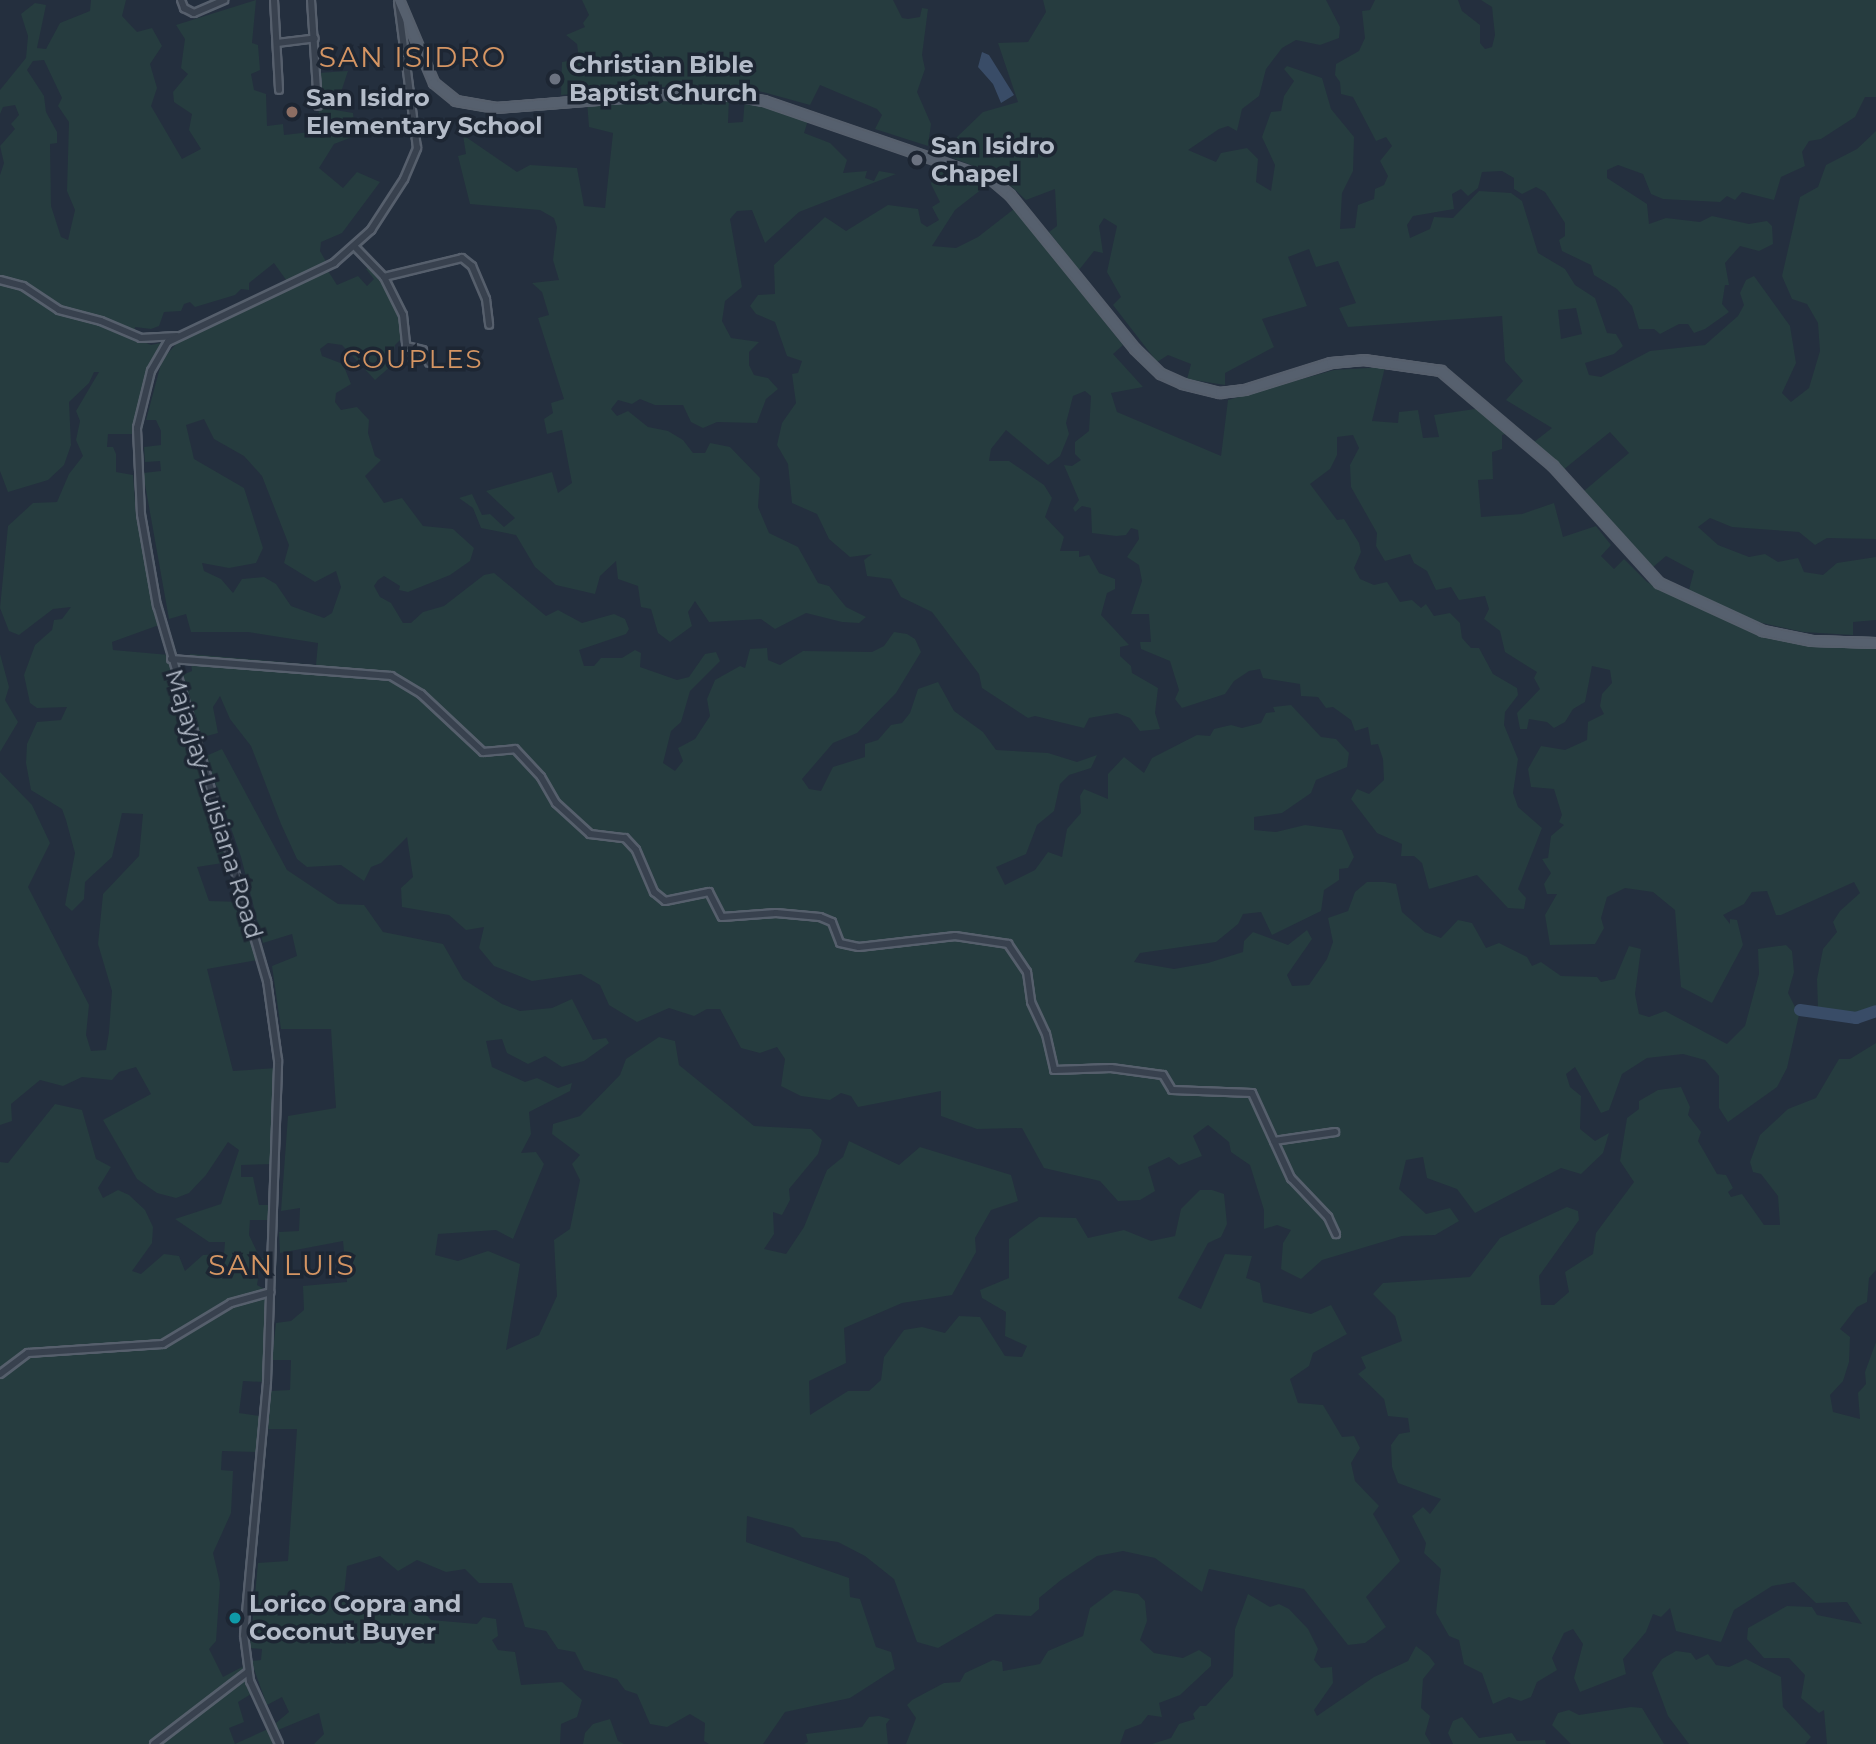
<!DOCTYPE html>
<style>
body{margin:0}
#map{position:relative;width:1876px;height:1744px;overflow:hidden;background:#242f3e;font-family:Montserrat,sans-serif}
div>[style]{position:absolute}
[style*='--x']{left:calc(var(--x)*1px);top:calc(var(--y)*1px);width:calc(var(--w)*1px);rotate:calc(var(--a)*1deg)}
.green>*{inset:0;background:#263c3f}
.water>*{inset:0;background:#394c67}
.river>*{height:12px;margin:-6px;padding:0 6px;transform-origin:6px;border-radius:6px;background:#394c67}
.roads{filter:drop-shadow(2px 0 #565f6c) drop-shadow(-2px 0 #565f6c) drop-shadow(0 2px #565f6c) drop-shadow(0 -2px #565f6c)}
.minor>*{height:6px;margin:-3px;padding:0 3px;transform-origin:3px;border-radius:3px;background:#38414e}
.major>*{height:8px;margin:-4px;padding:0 4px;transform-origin:4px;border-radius:4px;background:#56606e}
.dots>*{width:19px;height:19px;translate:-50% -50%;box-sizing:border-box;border:4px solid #1d2633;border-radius:50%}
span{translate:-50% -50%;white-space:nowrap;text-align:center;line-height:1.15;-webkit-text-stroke:7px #1d2633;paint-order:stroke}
.poi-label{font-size:24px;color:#b4bcc9;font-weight:700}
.left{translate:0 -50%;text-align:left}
.street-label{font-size:24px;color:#b4bcc9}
.neighbourhood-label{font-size:26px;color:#d59563;letter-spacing:2px}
.quarter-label{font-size:28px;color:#d59563;letter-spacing:2px}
</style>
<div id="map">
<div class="green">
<div style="clip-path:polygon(evenodd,91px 0,126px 0,122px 16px,137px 32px,152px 28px,162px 46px,150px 64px,157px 88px,151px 106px,182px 159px,201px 149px,189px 130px,192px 114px,174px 102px,173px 92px,188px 74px,181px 68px,185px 39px,176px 25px,256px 0,252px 43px,258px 45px,260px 70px,251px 74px,254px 90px,266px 94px,267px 126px,283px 124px,284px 135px,319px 131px,318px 73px,348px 71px,335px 110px,353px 113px,355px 136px,334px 144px,319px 168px,343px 188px,357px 172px,380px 182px,342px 233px,321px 242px,320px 251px,328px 265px,289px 284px,274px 263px,249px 283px,249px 290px,241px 289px,235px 295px,195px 307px,190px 302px,184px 304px,181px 311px,164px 312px,159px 326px,151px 329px,135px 327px,134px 338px,151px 345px,166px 342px,150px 369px,135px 434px,108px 434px,107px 447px,113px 447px,116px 454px,116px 472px,133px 475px,136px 516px,159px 625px,112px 642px,113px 650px,169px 655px,229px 862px,197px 867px,209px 901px,243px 902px,258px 960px,207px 969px,233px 1071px,277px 1068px,274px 1164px,241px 1165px,241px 1177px,253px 1177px,259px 1205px,271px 1205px,270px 1220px,250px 1220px,249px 1235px,260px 1258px,270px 1258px,270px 1267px,260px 1267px,257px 1285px,266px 1290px,263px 1382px,243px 1381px,239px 1413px,260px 1416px,257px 1452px,222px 1451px,221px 1470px,233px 1471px,231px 1513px,213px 1553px,220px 1583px,216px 1641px,209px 1649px,223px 1677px,244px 1666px,251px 1694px,238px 1702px,244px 1722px,229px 1728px,235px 1744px,268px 1729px,276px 1744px,0 1744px,0 1162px,8px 1163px,55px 1104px,82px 1110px,96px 1159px,111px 1167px,98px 1188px,103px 1198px,118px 1190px,129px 1195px,145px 1210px,153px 1227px,152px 1243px,132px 1271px,141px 1274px,164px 1254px,179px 1256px,185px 1271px,203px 1255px,224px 1254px,225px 1242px,209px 1242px,175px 1219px,221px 1204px,239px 1150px,228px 1142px,206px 1175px,189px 1193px,176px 1198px,157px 1193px,137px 1179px,103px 1120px,151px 1094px,136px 1067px,119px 1072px,112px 1080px,82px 1077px,63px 1086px,40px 1080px,11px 1104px,12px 1121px,0 1125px,0 772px,32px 805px,50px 843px,28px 887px,89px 1005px,86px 1035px,91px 1051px,106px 1050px,109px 1032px,112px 991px,98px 944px,103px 894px,139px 856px,143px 814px,122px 813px,112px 857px,85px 882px,84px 899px,72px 911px,65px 905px,75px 853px,66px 820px,62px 809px,31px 790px,26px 763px,27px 744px,37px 722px,61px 720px,67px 707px,37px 708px,30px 703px,24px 675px,35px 645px,52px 630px,54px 620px,62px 619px,71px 607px,53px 609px,19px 635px,9px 631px,0 608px,8px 526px,33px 503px,57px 502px,69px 474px,83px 456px,76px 440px,80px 421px,76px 411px,99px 372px,94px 372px,89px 383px,69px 402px,71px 445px,64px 465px,48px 480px,8px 492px,0 471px,0 175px,4px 163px,0 146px,15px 129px,11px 124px,19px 115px,15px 105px,3px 107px,0 114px,0 90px,26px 58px,28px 36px,21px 14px,35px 3px,46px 5px,37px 48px,46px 49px,60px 23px,90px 11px,91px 0,44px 60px,62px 98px,58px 106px,69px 122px,67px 191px,75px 210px,68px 240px,61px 237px,51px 206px,50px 144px,57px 143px,57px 132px,46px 112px,44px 96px,27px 70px,33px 61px,44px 60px)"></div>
<div style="clip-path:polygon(582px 0,893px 0,902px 18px,908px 19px,920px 17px,922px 8px,928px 9px,922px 55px,925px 69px,917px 92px,931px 124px,928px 146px,875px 129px,882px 115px,877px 109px,820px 85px,810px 105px,748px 88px,652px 87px,561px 95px,562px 62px,579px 59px,577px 44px,566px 35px,585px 27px,583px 23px,589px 15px)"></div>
<div style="clip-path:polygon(evenodd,1043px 0,1326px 0,1340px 27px,1339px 38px,1320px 45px,1296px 40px,1282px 48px,1266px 69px,1259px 96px,1242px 109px,1237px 131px,1228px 126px,1219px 129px,1188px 150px,1216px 162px,1221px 153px,1247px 148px,1258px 159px,1256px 182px,1271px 191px,1275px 165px,1262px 137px,1271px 112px,1281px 111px,1284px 96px,1294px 81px,1284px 69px,1287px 66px,1322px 78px,1331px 109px,1354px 137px,1353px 171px,1342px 193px,1340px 229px,1355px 228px,1358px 205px,1374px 199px,1375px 189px,1384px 185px,1388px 176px,1380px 161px,1392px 146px,1386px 137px,1376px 141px,1353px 97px,1341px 94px,1340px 82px,1335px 75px,1336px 64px,1359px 51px,1365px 38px,1362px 11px,1370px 10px,1375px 0,1458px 0,1462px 11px,1480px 25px,1480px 43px,1485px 49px,1492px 47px,1495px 35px,1492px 7px,1481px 0,1876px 0,1876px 97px,1865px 97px,1855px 117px,1821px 139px,1809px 141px,1802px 152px,1805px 166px,1781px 177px,1774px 200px,1742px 192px,1735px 200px,1727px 196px,1720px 202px,1663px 199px,1651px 194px,1643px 174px,1618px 165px,1607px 170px,1607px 178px,1647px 204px,1649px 224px,1666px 218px,1700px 222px,1712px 216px,1749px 224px,1767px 221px,1772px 226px,1773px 244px,1759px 251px,1740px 246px,1725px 263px,1729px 285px,1725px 285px,1722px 304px,1729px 312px,1705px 329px,1694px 333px,1688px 324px,1679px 324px,1660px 334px,1654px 329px,1639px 329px,1632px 306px,1617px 289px,1594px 275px,1591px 265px,1562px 251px,1559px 240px,1565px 236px,1565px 223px,1545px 192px,1536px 187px,1522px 194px,1514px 189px,1514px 178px,1502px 171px,1482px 172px,1478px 188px,1468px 196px,1461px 189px,1452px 194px,1454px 209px,1413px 216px,1407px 225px,1410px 238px,1430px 229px,1434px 217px,1453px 218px,1479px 191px,1511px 193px,1522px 201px,1538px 253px,1565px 269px,1575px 285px,1595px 298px,1607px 333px,1616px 334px,1623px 346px,1614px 354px,1585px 363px,1589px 375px,1601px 377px,1650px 351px,1705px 345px,1738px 316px,1744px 305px,1740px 293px,1746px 280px,1754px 276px,1790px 326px,1796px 363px,1782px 393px,1791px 402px,1809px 388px,1820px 351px,1818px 323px,1807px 304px,1792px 299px,1782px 276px,1800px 197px,1818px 187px,1826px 165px,1857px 149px,1876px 131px,1876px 539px,1827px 538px,1815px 545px,1799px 532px,1732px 527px,1710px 518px,1698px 527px,1718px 545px,1749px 557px,1765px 554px,1778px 562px,1798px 558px,1804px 572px,1823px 575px,1837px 563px,1876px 557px,1876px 620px,1853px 622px,1853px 635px,1803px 632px,1758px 622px,1689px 590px,1694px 571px,1666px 556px,1652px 568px,1584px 491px,1629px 453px,1610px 432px,1563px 470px,1534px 442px,1552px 428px,1506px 400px,1523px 381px,1505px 361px,1502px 316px,1348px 327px,1339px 308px,1356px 303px,1338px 261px,1316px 267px,1309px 249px,1288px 257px,1307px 306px,1262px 319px,1274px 347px,1225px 373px,1225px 385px,1187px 379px,1191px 364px,1168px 355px,1157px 362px,1113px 305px,1121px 297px,1107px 272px,1117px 226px,1104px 218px,1099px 226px,1103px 253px,1094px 251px,1079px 270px,1049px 232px,1057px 226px,1055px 189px,1026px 200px,1000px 176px,950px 157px,957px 137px,983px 112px,1018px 102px,998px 43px,1028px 42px,1046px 12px,1043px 0,1576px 308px,1582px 334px,1561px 339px,1558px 310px,1576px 308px)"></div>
<div style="clip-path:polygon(729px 97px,728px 123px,743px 122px,745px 98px,809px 117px,804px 133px,830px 143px,847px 160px,843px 173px,867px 171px,865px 178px,874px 181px,879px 171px,896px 174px,799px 212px,765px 243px,752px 210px,737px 211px,730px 219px,742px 287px,725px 301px,722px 321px,731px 338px,759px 342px,749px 352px,749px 365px,754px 375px,768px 378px,778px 389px,766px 399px,757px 423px,717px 422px,703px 428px,691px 422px,683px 405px,655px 405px,640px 399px,632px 404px,618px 400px,611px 409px,617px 416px,628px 411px,648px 427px,668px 431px,683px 440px,693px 453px,705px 453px,710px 443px,730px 447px,760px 478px,758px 507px,769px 533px,798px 547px,818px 583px,829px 586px,846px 607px,866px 617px,859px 623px,842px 622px,806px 613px,775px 629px,761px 619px,709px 622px,695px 601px,688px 612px,692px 626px,670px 642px,658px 633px,651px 609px,641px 607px,638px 586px,618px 579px,616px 561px,600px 576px,595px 594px,556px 585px,535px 567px,516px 535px,481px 528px,473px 508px,459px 498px,472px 494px,482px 515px,490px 514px,504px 527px,515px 518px,486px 491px,552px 472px,558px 493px,572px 483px,562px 430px,547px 434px,544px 419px,553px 413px,551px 403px,564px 399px,538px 318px,549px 315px,542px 292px,532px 283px,559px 280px,553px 260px,557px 227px,554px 218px,540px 210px,470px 204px,458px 156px,466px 154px,463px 135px,517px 172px,530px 165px,577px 168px,584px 206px,605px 208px,613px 133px,589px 127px,587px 101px)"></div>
<div style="clip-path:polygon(937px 166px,987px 185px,955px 210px,932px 246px,956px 248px,978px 237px,1014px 209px,1123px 345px,1113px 354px,1143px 387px,1111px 393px,1117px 412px,1221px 456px,1228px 400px,1334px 370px,1385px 367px,1372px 421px,1398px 423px,1399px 412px,1418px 410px,1423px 438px,1439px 437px,1434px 415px,1475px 409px,1479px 403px,1511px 432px,1502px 435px,1502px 449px,1492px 452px,1493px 479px,1478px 480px,1481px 517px,1522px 514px,1554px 503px,1563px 537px,1596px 526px,1611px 545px,1601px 556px,1614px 569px,1624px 559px,1647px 582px,1759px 635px,1806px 646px,1876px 646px,1876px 1008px,1848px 1014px,1818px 1008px,1817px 979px,1823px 949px,1837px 932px,1833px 922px,1840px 911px,1860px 893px,1854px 882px,1781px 915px,1776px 915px,1767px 891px,1752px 892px,1744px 904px,1723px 915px,1730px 924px,1730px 919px,1737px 920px,1743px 945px,1712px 1003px,1681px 987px,1675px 910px,1653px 892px,1625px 888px,1607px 897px,1601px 918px,1604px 928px,1595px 944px,1550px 945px,1545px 915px,1557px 894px,1547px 894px,1544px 884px,1551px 873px,1542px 859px,1548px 858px,1551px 836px,1564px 825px,1559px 822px,1562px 815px,1554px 789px,1531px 787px,1528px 769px,1541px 746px,1565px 750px,1587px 740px,1588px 722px,1604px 714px,1600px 706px,1602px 694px,1612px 683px,1610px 670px,1592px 666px,1585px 702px,1573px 709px,1565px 722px,1554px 728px,1547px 722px,1529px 719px,1527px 729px,1520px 729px,1517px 713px,1540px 689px,1534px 678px,1537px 672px,1505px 652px,1500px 631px,1484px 619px,1489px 609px,1485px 596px,1459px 600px,1451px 587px,1436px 590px,1427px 571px,1414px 563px,1410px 554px,1385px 561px,1376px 546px,1377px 533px,1351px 487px,1350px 465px,1359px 448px,1353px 435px,1337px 437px,1337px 455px,1330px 469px,1310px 484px,1337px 520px,1344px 519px,1359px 543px,1361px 552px,1354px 568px,1360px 579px,1374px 585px,1387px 582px,1400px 602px,1412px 600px,1421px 608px,1426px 604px,1434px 616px,1450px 613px,1460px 623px,1462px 638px,1471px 648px,1479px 648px,1493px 674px,1517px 688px,1518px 695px,1505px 712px,1504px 725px,1518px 759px,1513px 793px,1518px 807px,1542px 828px,1518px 889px,1526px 898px,1524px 909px,1508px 908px,1477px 875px,1429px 889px,1422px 863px,1414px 856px,1401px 856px,1402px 844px,1377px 833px,1351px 799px,1357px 789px,1369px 794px,1384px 780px,1383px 759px,1378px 744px,1371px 745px,1368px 727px,1355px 731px,1351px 720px,1333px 707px,1326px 708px,1318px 697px,1301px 696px,1300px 684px,1263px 678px,1260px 669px,1249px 671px,1234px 681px,1225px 694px,1182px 708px,1175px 699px,1179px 690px,1170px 661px,1141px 649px,1140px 642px,1151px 642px,1149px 614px,1131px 614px,1142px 581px,1139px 565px,1127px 557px,1139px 539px,1138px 530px,1131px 528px,1126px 535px,1116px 536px,1092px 533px,1091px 508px,1082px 506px,1075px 512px,1073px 508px,1079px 500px,1064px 465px,1072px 466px,1081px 460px,1075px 454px,1075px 442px,1089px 431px,1091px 396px,1085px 391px,1073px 396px,1066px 423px,1069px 434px,1060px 456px,1048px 465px,1006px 430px,991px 449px,989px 461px,1009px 461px,1044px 485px,1052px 498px,1045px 517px,1064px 537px,1060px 551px,1079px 551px,1079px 557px,1089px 555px,1099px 573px,1115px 579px,1115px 589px,1107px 593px,1101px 615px,1129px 645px,1120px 647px,1120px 656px,1131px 666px,1132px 673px,1158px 688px,1155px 713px,1160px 729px,1140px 731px,1130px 718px,1117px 713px,1089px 718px,1084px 728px,1035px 716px,1028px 718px,982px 688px,979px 674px,932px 612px,901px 597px,891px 579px,867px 576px,864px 560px,872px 554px,850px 557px,829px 539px,817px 514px,792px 503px,788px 464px,777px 445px,782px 423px,796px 403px,792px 374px,798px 373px,802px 361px,787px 356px,775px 322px,756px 314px,750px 306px,758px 295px,775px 294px,774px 265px,825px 217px,846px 231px,888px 205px,918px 209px,921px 223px,927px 227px,939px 220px,932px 207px,940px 202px,931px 184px)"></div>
<div style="clip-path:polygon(evenodd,371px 266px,400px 314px,403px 337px,395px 345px,391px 366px,375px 380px,342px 345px,328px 343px,320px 349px,322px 356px,343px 364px,351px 384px,336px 393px,335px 402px,341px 410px,357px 407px,369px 420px,368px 433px,375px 456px,381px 460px,365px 476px,384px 503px,402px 498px,423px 526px,453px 529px,474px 548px,470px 561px,450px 575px,408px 592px,399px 590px,400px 586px,384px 576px,378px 580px,374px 586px,380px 597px,391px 603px,403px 623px,411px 623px,423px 612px,444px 606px,484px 575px,494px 573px,546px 616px,558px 610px,582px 623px,614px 614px,625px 619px,629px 629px,626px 634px,579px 650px,584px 666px,594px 666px,601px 658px,622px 658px,635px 650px,641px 653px,640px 667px,677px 680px,689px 677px,705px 654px,716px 652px,720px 661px,690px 691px,681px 722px,671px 731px,663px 763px,675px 771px,683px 761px,678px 748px,695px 739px,710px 716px,707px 699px,715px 680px,740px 666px,745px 668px,750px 649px,767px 648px,768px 660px,780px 665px,803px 651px,872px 652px,884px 646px,894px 632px,907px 634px,915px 639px,921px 652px,896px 693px,857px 733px,833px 743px,802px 779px,809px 789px,821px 791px,833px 767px,865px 757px,865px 744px,878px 740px,891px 725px,902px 723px,910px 713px,918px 689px,938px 682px,954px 711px,983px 732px,996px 750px,1048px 753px,1077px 762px,1097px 755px,1091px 768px,1069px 775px,1060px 784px,1054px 811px,1037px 825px,1026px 854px,996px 867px,1005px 885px,1035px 870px,1048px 852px,1062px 857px,1067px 829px,1081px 813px,1080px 796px,1084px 789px,1108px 799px,1108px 774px,1124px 757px,1144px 773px,1152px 758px,1197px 735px,1210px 736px,1214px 729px,1231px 725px,1242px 728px,1261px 723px,1266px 713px,1275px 712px,1273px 707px,1291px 705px,1321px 737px,1336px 739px,1349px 753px,1347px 767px,1316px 780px,1311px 793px,1282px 813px,1254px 817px,1254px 830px,1276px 832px,1305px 825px,1342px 830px,1354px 857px,1348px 868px,1339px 869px,1339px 880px,1324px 890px,1321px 911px,1272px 935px,1261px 912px,1243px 914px,1238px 924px,1216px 942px,1140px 953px,1134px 962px,1174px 969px,1208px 963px,1243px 952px,1244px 941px,1253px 932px,1288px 945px,1307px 930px,1312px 939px,1287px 975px,1292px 986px,1309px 985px,1327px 959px,1333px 942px,1328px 918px,1348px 911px,1355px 892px,1367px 882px,1385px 882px,1396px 884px,1402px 912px,1425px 932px,1441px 938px,1458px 920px,1472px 923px,1486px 948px,1499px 943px,1527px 957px,1532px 966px,1541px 962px,1561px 976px,1597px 977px,1601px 982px,1615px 979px,1629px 946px,1641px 949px,1635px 994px,1639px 1014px,1649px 1017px,1665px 1011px,1727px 1044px,1745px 1026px,1759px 974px,1758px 949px,1786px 945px,1792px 951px,1794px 972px,1788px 993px,1799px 1015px,1787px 1068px,1777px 1087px,1728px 1122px,1719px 1108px,1719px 1076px,1705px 1060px,1683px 1054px,1647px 1058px,1622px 1074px,1609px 1110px,1601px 1113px,1575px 1067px,1566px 1074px,1570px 1087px,1581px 1096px,1580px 1129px,1595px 1141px,1609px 1133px,1603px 1153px,1581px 1174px,1561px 1168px,1475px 1213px,1457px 1189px,1427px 1178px,1423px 1157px,1406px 1160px,1399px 1189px,1426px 1214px,1450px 1208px,1459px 1221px,1435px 1235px,1402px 1236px,1322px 1260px,1301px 1279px,1281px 1269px,1283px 1243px,1291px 1230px,1277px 1225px,1264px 1229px,1264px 1210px,1250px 1165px,1231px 1152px,1229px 1142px,1208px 1125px,1193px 1136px,1202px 1156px,1179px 1165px,1169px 1157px,1148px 1167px,1155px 1191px,1140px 1200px,1118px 1201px,1100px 1181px,1044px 1168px,1022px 1128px,977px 1129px,941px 1116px,941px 1091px,858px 1107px,851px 1096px,841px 1093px,830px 1100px,801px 1096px,781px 1086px,785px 1059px,777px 1047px,760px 1053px,741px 1048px,720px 1009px,707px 1009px,694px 1016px,669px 1008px,637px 1022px,609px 1005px,600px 985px,581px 974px,532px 981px,494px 966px,479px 948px,484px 927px,466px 930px,449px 915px,402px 907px,401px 888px,413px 877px,407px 837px,381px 863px,371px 867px,364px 881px,341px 865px,307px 867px,297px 859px,281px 824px,251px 746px,230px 719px,220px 696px,213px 707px,218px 733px,199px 738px,180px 676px,192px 671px,190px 654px,316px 665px,318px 643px,248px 632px,191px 632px,186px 614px,169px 619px,143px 473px,161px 471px,160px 461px,145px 462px,144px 447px,161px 445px,161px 431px,156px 420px,146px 420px,162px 360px,184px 335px,328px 271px,337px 285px,358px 276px,367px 286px,374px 279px,366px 269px,371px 266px,204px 419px,214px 439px,244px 456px,262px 476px,289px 545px,284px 563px,315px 582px,336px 571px,341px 587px,332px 613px,324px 618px,291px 606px,276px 584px,264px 577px,242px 579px,233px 593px,221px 579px,204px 571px,202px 563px,229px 568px,256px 563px,263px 548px,244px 488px,194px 459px,186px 425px,204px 419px)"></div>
<div style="clip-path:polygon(0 654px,9px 687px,5px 700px,18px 722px,0 752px)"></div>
<div style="clip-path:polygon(222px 749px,287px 870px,338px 904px,364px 905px,383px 932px,443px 944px,463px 979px,502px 1004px,520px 1011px,552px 1008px,572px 999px,593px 1040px,606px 1038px,609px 1043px,584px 1061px,562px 1067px,545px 1056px,528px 1064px,507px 1053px,502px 1039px,486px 1041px,492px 1067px,525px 1082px,537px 1078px,558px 1088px,572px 1083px,570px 1091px,529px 1112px,531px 1134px,521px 1153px,536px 1152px,544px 1164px,513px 1239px,496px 1230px,438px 1234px,435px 1255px,458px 1261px,488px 1251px,520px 1264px,506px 1350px,539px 1335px,557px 1296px,554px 1240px,570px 1229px,580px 1180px,572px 1164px,580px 1155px,552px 1134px,553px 1124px,580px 1116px,620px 1075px,626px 1059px,659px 1037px,675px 1041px,679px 1065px,754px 1126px,811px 1129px,822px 1140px,818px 1154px,789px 1189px,790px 1200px,782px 1215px,773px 1212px,774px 1234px,764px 1249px,786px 1254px,804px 1227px,827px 1170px,843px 1157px,849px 1141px,899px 1165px,920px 1147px,1011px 1175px,1018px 1201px,991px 1210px,975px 1238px,976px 1252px,952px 1295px,902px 1303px,844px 1328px,846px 1363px,809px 1381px,810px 1415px,848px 1391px,869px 1391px,881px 1380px,884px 1357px,904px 1330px,922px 1327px,945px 1333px,959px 1316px,980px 1317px,1005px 1356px,1022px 1357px,1027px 1346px,1005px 1336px,1006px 1312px,982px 1298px,980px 1290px,1009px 1278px,1009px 1239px,1039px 1217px,1076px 1218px,1088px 1238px,1124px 1230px,1151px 1241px,1175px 1236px,1181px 1209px,1200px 1190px,1212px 1190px,1224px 1194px,1227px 1224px,1221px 1237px,1208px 1243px,1178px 1298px,1201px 1309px,1225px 1254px,1252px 1256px,1246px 1278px,1260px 1283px,1263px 1302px,1311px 1314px,1331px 1305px,1347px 1334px,1313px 1353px,1309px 1366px,1290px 1379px,1298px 1403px,1323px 1405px,1342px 1437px,1354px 1436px,1360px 1448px,1351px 1463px,1355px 1481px,1379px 1506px,1373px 1514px,1400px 1561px,1366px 1597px,1386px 1627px,1365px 1643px,1348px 1645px,1304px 1589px,1209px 1569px,1202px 1592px,1155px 1558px,1123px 1551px,1097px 1556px,1061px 1580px,1039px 1598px,1039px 1609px,1031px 1616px,996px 1614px,938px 1648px,917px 1642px,894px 1579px,865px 1556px,838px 1542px,802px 1537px,793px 1528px,747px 1516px,746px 1542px,849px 1578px,850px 1597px,860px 1599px,876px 1647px,891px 1652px,895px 1669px,850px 1698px,785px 1712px,763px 1744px,709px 1744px,704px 1741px,705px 1723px,690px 1714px,667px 1727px,650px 1724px,637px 1694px,625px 1690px,617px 1679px,584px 1670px,575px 1652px,558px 1649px,546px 1631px,525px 1627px,512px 1583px,479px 1583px,465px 1569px,446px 1572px,417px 1560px,398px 1571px,380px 1556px,347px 1566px,344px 1594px,366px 1610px,414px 1601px,431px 1620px,477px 1624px,483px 1617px,496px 1619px,498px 1636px,492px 1640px,498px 1650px,515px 1652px,521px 1685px,562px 1682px,582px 1700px,577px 1717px,561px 1724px,560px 1744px,314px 1744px,324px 1734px,319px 1713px,278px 1730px,276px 1723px,289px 1712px,282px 1697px,267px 1705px,251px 1661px,261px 1660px,262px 1649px,250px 1648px,258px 1563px,288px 1561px,297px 1429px,268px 1429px,271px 1391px,290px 1390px,291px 1360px,272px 1360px,276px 1323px,291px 1321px,304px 1310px,303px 1286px,347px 1282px,343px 1241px,280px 1253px,279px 1232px,299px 1231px,300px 1208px,281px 1211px,288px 1116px,336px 1108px,331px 1029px,281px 1029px,272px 966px,297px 956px,292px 934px,263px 943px,241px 857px,206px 756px)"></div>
<div style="clip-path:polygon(1876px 1043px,1876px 1270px,1869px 1278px,1867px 1302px,1857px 1307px,1840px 1329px,1850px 1337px,1849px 1362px,1843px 1381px,1830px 1395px,1833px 1412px,1860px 1419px,1858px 1393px,1866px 1384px,1865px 1372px,1876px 1342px,1876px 1744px,1827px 1744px,1824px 1710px,1819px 1713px,1801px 1698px,1805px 1675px,1789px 1658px,1764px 1658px,1747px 1639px,1748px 1628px,1787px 1606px,1812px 1607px,1817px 1615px,1862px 1624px,1847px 1602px,1816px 1603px,1794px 1582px,1772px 1586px,1734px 1610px,1721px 1642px,1676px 1631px,1670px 1608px,1661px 1617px,1653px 1614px,1646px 1632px,1623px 1659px,1626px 1674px,1580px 1692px,1574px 1678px,1583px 1644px,1573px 1629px,1564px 1633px,1552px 1658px,1557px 1670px,1537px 1682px,1531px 1697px,1521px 1701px,1509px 1697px,1493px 1704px,1482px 1673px,1464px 1664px,1459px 1640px,1449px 1636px,1436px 1613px,1441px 1569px,1424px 1553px,1426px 1543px,1412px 1516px,1423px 1507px,1430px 1514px,1441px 1499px,1398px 1483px,1392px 1467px,1391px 1445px,1399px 1434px,1410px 1432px,1408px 1418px,1388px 1416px,1384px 1399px,1358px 1374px,1366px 1368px,1361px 1357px,1402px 1341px,1395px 1316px,1373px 1294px,1383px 1283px,1470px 1277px,1500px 1238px,1567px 1207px,1578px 1211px,1579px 1220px,1539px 1276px,1541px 1305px,1554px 1305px,1569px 1292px,1565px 1272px,1593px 1254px,1596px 1233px,1634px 1182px,1620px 1161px,1627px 1118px,1639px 1109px,1639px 1101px,1658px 1090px,1681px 1087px,1690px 1107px,1688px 1115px,1701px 1132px,1698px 1141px,1717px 1174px,1726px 1175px,1733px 1188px,1728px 1192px,1731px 1197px,1742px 1194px,1764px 1225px,1780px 1225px,1778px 1196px,1761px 1174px,1753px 1172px,1750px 1162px,1760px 1135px,1788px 1109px,1816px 1098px,1839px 1059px,1850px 1059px)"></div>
<div style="clip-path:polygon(1114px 1590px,1138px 1594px,1145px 1601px,1147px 1621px,1140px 1640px,1154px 1653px,1183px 1658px,1199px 1650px,1211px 1658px,1211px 1666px,1180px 1695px,1159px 1703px,1162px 1717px,1148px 1715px,1141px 1724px,1125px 1730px,1120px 1744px,906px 1744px,916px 1718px,907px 1705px,912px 1700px,944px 1683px,960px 1682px,965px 1673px,993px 1660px,1002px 1662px,1003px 1671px,1040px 1664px,1048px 1651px,1083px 1636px,1090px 1608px)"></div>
<div style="clip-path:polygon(1248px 1594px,1270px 1607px,1279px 1604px,1289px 1609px,1308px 1629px,1318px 1649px,1314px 1660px,1321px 1668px,1332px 1667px,1333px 1683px,1314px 1710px,1317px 1716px,1374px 1677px,1408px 1661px,1416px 1646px,1429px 1656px,1435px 1664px,1423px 1679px,1421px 1708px,1430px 1716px,1425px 1734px,1431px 1744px,1152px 1744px,1171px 1738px,1179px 1724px,1195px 1719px,1193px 1714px,1200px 1706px,1206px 1706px,1233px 1676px,1235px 1629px)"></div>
<div style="clip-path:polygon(1676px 1651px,1691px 1653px,1696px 1660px,1708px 1654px,1716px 1665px,1729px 1667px,1746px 1659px,1781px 1677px,1783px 1707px,1811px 1737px,1805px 1744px,1689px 1744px,1668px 1716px,1652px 1673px,1662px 1659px)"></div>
<div style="clip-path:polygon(1631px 1707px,1642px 1708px,1664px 1744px,1571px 1744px,1552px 1725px,1558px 1713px,1569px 1710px,1579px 1715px)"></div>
<div style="clip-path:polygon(879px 1716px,890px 1719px,886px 1724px,888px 1744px,804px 1744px,808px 1742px,806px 1734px,862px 1727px,869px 1717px)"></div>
<div style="clip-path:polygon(1462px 1717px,1479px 1738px,1512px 1733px,1517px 1741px,1545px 1740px,1546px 1744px,1453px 1744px,1448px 1733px,1453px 1721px)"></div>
<div style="clip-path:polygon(610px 1719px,618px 1741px,624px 1744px,583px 1744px,585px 1733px,593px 1724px)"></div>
</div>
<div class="water">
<div style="clip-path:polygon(982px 52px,989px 55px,1014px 95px,1001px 103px,993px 84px,978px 67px)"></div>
</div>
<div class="river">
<div style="--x:1800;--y:1010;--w:57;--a:8.1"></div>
<div style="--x:1856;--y:1018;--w:21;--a:-19"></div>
</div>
<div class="roads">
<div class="minor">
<div style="--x:181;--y:0;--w:9;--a:69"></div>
<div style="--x:184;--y:8;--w:11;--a:27"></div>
<div style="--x:194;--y:13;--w:33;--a:-23"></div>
<div style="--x:274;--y:0;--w:90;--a:86.8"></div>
<div style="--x:311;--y:0;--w:106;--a:86.2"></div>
<div style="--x:277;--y:43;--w:38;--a:-7"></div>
<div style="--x:356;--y:248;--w:40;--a:46"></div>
<div style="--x:384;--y:277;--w:42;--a:63.4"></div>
<div style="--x:403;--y:315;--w:31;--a:84"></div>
<div style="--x:406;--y:346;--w:17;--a:13"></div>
<div style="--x:423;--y:350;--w:14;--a:65"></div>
<div style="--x:384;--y:277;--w:80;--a:-13.7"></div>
<div style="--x:462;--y:258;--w:13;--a:39"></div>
<div style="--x:472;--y:266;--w:36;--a:67"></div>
<div style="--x:486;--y:299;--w:26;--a:83"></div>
<div style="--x:0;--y:280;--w:24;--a:15"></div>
<div style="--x:23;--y:286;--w:43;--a:33.7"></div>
<div style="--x:59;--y:310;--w:43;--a:14.7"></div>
<div style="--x:101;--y:321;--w:43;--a:23"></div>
<div style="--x:141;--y:338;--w:36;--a:-3"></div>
<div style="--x:171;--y:659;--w:221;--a:4.4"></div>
<div style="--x:391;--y:676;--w:35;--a:31"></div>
<div style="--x:421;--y:694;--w:85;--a:43.1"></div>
<div style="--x:483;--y:752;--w:32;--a:-5"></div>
<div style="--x:515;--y:749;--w:38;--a:47"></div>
<div style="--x:541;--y:777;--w:30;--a:60"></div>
<div style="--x:556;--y:803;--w:46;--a:42.4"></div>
<div style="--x:590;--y:834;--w:35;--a:7"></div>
<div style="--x:625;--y:838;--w:16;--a:47"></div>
<div style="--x:636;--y:850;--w:46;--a:66.8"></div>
<div style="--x:654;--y:892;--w:14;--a:39"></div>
<div style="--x:665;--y:901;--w:45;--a:-11.6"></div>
<div style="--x:709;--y:892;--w:28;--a:63"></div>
<div style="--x:722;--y:917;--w:54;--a:-4.2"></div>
<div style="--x:776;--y:913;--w:44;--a:5.2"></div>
<div style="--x:820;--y:917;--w:13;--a:23"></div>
<div style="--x:832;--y:922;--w:22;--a:69"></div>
<div style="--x:840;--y:943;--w:19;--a:12"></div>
<div style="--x:859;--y:947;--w:97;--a:-6.5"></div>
<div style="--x:955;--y:936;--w:54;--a:8.6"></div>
<div style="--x:1008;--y:944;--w:34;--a:56"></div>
<div style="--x:1027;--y:972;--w:30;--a:82"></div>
<div style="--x:1031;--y:1002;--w:35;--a:65"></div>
<div style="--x:1046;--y:1034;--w:37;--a:77"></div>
<div style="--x:1054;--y:1070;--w:57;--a:-2"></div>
<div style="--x:1111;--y:1068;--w:52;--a:7.7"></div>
<div style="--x:1163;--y:1075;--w:17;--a:59"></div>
<div style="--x:1172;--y:1090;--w:80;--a:2.1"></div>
<div style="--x:1252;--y:1093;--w:94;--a:65.4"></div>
<div style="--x:1291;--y:1178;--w:54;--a:46.5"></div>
<div style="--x:1328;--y:1217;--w:19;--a:65"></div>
<div style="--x:1274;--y:1141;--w:62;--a:-8.4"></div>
<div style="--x:0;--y:1374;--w:35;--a:-37"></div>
<div style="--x:28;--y:1353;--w:135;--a:-3.8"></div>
<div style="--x:163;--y:1344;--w:79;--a:-31.1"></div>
<div style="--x:231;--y:1303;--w:41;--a:-15.4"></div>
<div style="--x:154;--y:1744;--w:118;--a:-37.5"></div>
<div style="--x:279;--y:1744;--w:69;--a:-114.7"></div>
<div style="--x:250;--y:1681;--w:46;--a:-97.4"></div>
<div style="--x:244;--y:1635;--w:254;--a:-84.8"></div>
<div style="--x:267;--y:1382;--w:322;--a:-88"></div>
<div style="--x:278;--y:1060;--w:80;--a:-97.9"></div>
<div style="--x:267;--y:981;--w:391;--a:-106.3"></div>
<div style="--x:157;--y:606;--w:93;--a:-99.9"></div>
<div style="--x:141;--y:514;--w:86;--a:-92.7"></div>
<div style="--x:137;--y:428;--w:59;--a:-76.2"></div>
<div style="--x:151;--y:371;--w:34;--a:-60"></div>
<div style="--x:168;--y:342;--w:184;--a:-25.4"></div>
<div style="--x:334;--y:263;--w:50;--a:-41.7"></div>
<div style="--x:371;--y:230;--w:61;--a:-57.1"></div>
<div style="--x:404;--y:179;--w:34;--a:-67"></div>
<div style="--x:417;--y:148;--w:147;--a:-97.4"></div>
</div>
<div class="major">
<div style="--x:399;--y:0;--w:90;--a:67.1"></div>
<div style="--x:434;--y:83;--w:28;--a:39"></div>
<div style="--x:456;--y:101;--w:41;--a:9.9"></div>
<div style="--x:496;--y:108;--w:166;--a:-4.5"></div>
<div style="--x:661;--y:95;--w:74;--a:0.8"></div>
<div style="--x:735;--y:96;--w:29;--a:10"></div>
<div style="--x:764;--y:101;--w:240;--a:19"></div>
<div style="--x:991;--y:179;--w:25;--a:40"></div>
<div style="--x:1010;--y:195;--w:198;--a:50.9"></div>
<div style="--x:1135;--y:349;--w:36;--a:44"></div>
<div style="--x:1161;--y:374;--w:24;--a:24"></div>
<div style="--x:1183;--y:384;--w:38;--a:14"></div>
<div style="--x:1220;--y:393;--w:25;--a:-7"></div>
<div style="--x:1245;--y:390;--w:90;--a:-17.4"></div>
<div style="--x:1331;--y:363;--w:33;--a:-5"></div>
<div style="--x:1364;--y:360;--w:78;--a:8.1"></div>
<div style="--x:1441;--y:371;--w:147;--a:40.3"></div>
<div style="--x:1553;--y:466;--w:158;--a:47.8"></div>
<div style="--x:1659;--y:583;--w:115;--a:24.8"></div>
<div style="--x:1763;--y:631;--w:50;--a:11.5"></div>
<div style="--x:1812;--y:641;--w:64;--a:1.8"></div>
<div style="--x:403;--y:53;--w:16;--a:-14"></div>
</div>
</div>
<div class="dots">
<div style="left:555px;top:79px;background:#6b7280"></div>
<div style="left:292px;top:112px;background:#8d6e63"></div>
<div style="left:917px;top:160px;background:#6b7280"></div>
<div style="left:235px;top:1618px;background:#0f9aa8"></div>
</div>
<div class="poi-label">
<span class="left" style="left:569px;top:79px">Christian Bible<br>Baptist Church</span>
<span class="left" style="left:306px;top:112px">San Isidro<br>Elementary School</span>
<span class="left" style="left:931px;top:160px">San Isidro<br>Chapel</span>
<span class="left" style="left:249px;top:1618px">Lorico Copra and<br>Coconut Buyer</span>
</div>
<div class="street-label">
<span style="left:214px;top:804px;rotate:73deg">Majayjay-Luisiana Road</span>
</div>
<div class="neighbourhood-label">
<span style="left:413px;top:360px">COUPLES</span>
</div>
<div class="quarter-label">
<span style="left:413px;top:57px">SAN ISIDRO</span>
<span style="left:282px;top:1265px">SAN LUIS</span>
</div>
</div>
